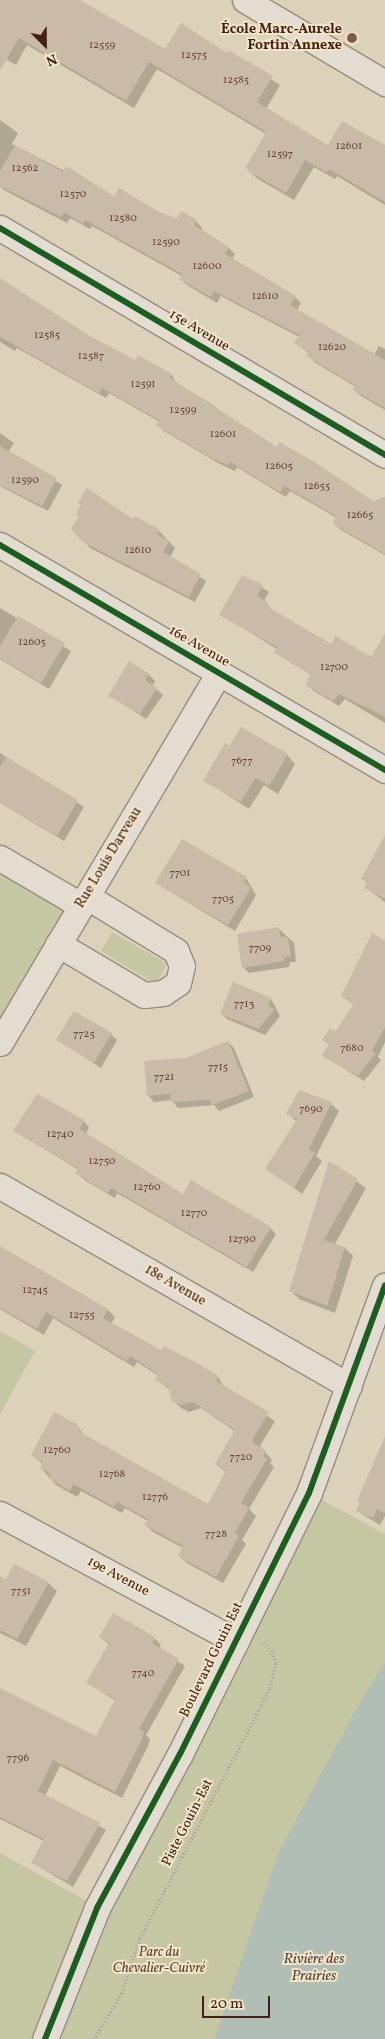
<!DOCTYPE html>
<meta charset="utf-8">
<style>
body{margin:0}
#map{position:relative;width:385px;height:2039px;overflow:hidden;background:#dcd1b9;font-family:Vollkorn,serif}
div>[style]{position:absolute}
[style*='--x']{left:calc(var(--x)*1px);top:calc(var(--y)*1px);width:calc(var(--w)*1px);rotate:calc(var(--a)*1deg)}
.green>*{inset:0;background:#c4c7a1}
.water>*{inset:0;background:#b0beb6}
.shadow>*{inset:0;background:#0003}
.building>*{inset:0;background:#cabaa9}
.path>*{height:3px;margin-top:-1.5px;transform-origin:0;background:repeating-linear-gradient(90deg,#a69f94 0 1px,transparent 0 3.5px)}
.roads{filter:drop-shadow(1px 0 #968b7c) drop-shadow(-1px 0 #968b7c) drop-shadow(0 1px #968b7c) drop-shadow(0 -1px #968b7c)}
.minor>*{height:25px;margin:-12.5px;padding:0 12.5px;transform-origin:12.5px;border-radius:12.5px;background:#e3ddd1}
.cycleway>*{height:6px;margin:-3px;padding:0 3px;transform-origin:3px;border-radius:3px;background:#1b5e20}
.dots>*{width:14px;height:14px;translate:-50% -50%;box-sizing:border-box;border:2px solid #f1e4c8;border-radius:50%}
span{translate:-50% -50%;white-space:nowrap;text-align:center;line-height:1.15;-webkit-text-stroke:4px #f1e4c8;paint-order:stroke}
.number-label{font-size:11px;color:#664739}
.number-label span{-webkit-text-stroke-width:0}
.poi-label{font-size:14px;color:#432013;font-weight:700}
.right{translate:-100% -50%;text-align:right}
.street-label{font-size:14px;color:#432013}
.park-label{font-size:14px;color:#5e4832;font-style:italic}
.water-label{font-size:15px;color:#5a463c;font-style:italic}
.north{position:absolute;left:20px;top:20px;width:50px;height:50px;-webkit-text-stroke:4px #f1e4c8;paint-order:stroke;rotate:157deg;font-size:14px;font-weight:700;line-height:20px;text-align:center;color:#432013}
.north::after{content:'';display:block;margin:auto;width:18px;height:22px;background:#432013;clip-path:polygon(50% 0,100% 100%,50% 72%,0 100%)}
.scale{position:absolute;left:202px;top:1996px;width:68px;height:22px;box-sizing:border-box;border:2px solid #432013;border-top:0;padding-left:6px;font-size:15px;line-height:18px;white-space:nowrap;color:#432013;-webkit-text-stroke:4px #f1e4c8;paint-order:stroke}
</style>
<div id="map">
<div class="green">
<div style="clip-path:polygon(0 858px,80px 905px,0 1043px)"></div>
<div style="clip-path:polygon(112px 932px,167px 964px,156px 984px,101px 951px)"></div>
<div style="clip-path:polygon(0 1331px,35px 1351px,0 1414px)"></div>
<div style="clip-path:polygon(309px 1493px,385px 1534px,385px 1662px,358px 1705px,278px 1853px,214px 2039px,0 2039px,0 1853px,97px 1907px)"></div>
</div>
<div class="water">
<div style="clip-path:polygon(385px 1662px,385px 2039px,214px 2039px,278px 1853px,358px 1705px)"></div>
</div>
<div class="shadow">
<div style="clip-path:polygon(0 0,78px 0,165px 51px,227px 55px,229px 52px,280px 85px,266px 109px,328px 147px,385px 147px,385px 205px,337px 176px,335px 179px,314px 167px,294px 200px,258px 179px,249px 171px,266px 134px,157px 69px,134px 108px,27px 45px,16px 65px,0 56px)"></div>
<div style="clip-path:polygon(0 120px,18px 133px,12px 144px,115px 197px,178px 219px,181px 213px,196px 221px,202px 228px,201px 231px,229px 248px,235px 254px,232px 259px,295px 297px,301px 303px,297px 310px,374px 355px,379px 346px,385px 349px,385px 410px,361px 396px,354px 390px,356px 387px,314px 362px,310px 354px,296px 343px,299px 337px,221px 296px,217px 303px,187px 285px,181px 279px,182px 276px,92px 226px,90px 229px,70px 218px,67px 223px,4px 190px,0 186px)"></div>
<div style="clip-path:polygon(0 280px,88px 336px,136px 361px,139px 356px,172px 375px,176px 383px,213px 405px,238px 425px,372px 503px,385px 506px,385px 555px,341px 530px,335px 524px,337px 518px,290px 491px,286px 497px,237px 467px,235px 471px,218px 463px,164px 431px,158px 425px,160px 422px,109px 393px,106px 398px,17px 348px,15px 351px,0 342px)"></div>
<div style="clip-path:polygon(0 433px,14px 443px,8px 452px,62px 485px,48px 511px,0 486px)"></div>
<div style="clip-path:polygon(133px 520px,159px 531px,175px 548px,170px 557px,206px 581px,195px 602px,90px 548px,84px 541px)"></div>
<div style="clip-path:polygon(243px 576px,269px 592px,264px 601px,272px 610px,332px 645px,385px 660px,385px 723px,345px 699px,339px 706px,314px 691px,307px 685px,311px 675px,282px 657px,277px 649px,220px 614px)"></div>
<div style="clip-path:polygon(0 608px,71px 651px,49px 689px,0 659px)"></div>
<div style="clip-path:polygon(129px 663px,149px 675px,155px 681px,152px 686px,163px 695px,146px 719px,110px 695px)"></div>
<div style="clip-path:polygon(230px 748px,287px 755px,295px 764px,278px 794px,264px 785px,249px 809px,205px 780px)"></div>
<div style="clip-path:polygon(0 753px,84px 807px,64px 841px,0 803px)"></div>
<div style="clip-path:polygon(385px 852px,385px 902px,366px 888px,368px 884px,363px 878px)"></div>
<div style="clip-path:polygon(246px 878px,256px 895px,235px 931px,156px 883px)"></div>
<div style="clip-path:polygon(279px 929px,294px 943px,296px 962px,290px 962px,289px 967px,249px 973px,243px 967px)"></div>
<div style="clip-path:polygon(385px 941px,385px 1042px,378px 1057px,381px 1060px,364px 1081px,324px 1056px,329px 1045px,324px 1040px,336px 1033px,354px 1005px,342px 996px)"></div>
<div style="clip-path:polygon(271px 999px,280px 1016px,265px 1035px,227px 1019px,221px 1013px)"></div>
<div style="clip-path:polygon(111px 1034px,117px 1040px,101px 1068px,58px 1040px)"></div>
<div style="clip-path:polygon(228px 1042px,234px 1048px,254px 1097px,219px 1111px,214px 1105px,178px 1108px,172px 1100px,154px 1102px,148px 1095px,187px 1059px)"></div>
<div style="clip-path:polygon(331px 1104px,339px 1111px,316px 1156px,322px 1161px,302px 1194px,267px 1168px,297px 1122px,288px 1113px)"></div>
<div style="clip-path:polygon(83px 1121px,89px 1127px,86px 1134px,183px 1195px,270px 1228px,276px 1234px,253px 1272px,117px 1193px,115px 1198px,83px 1179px,77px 1173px,79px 1170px,15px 1131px)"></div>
<div style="clip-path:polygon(330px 1163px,366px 1188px,335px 1244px,345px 1248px,353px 1256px,335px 1313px,299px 1299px,291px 1291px)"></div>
<div style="clip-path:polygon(0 1248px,108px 1310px,115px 1317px,111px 1324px,161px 1352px,218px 1377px,224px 1387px,275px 1421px,260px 1446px,272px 1460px,270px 1463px,274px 1467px,249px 1509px,256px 1516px,242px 1540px,246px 1544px,223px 1583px,187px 1563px,180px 1556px,183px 1548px,153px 1532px,146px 1525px,148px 1521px,125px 1508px,122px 1513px,81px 1491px,77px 1497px,56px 1485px,41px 1468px,43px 1464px,32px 1455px,77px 1425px,85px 1437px,208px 1506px,227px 1473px,216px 1464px,236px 1432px,201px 1408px,189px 1412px,181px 1408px,173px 1400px,171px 1391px,157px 1380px,159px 1376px,137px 1362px,134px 1367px,53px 1318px,44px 1335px,0 1309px)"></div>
<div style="clip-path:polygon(385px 1454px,385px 1516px,380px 1525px,357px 1511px)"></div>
<div style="clip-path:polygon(15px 1566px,48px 1583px,57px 1591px,26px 1646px,0 1633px,0 1598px)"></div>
<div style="clip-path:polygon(113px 1615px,154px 1638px,161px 1645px,159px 1649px,185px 1666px,146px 1735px,150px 1739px,148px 1746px,122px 1798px,60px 1766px,45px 1796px,106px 1830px,73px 1887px,33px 1863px,44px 1841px,0 1819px,0 1689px,96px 1738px,116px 1701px,88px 1683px,109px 1645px,101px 1637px)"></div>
</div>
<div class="building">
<div style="clip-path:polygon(0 0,80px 0,165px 49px,181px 23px,227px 53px,228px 50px,273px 76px,257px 102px,328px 145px,342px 121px,385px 145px,385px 202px,329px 169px,326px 172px,305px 160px,286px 193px,248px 171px,246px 167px,266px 132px,149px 62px,126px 101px,19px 38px,0 71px)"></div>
<div style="clip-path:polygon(15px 145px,63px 172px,66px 166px,114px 196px,119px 188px,161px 213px,177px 218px,181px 211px,197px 220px,194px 225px,229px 247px,225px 254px,296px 296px,290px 305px,385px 360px,385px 408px,353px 390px,355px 385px,306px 356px,309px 352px,294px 343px,299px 335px,214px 291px,211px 297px,179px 279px,182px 274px,85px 220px,83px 224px,64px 212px,61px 217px,0 186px,0 171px)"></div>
<div style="clip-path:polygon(0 278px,88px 335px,135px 360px,138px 355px,172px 374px,170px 378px,277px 447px,279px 442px,311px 460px,373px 501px,385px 497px,385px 554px,333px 524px,336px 516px,284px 486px,280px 492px,230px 462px,228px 465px,211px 458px,156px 425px,159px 420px,102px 388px,99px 393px,0 337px)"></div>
<div style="clip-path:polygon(0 446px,57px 478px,42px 506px,0 485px)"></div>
<div style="clip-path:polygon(87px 488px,133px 519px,135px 516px,160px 530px,157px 534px,169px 541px,163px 552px,201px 574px,189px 597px,83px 542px,71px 529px,79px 516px,76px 514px,81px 505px,78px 503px)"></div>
<div style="clip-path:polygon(242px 575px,263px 585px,257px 596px,268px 602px,265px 605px,331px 644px,336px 636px,371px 657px,385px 634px,385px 717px,339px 694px,333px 701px,306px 685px,310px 674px,274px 652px,277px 647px,219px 615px)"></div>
<div style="clip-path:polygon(18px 616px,65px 643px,41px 683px,0 658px,0 646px)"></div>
<div style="clip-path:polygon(129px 661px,149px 674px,145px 680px,157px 688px,140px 714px,108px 696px)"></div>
<div style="clip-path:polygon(241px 727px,288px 754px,269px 786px,255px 778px,241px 802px,203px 781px,225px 743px,229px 746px)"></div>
<div style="clip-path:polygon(6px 757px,78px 800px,57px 836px,0 803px,0 767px)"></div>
<div style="clip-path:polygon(385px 835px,385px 899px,364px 888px,368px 882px,361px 879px)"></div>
<div style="clip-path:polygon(182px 839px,247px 877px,244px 882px,251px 888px,228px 925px,155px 883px)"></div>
<div style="clip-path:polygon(279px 927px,280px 937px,288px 936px,291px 956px,284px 957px,284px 961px,242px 968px,237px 934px)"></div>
<div style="clip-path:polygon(372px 933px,385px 941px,385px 1027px,372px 1051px,376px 1053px,358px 1076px,322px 1056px,329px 1044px,322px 1040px,330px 1028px,336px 1031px,354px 1004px,341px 996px)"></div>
<div style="clip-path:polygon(233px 982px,271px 998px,268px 1006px,275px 1009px,258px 1029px,220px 1014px)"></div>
<div style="clip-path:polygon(74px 1011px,112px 1033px,94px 1063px,56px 1040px)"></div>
<div style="clip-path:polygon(228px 1041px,249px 1091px,212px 1105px,210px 1100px,171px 1102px,170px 1094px,147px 1096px,144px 1061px,186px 1058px)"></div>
<div style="clip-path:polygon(299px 1090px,332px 1102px,309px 1149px,315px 1153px,294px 1188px,265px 1169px,297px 1119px,286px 1114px)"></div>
<div style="clip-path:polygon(37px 1094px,84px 1120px,80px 1129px,183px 1194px,191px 1180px,271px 1227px,247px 1267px,111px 1188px,108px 1193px,75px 1173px,78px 1168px,13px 1131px)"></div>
<div style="clip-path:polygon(329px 1161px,358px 1179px,324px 1240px,345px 1247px,327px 1306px,289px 1291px)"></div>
<div style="clip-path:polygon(0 1246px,108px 1309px,103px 1318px,161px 1350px,164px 1346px,195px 1362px,219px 1376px,216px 1381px,269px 1412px,253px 1438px,253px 1443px,266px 1451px,263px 1456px,267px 1459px,241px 1503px,249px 1508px,235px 1533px,239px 1536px,216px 1577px,178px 1556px,183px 1546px,144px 1525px,148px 1519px,117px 1502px,114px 1507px,73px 1484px,70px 1491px,48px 1478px,50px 1474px,40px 1468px,43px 1462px,31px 1455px,54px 1412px,77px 1424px,80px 1432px,208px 1504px,226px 1471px,215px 1464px,235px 1430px,193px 1402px,181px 1405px,172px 1401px,169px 1388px,155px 1380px,158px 1374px,130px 1356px,127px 1361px,46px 1312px,37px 1329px,0 1308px)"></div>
<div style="clip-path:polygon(385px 1436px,385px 1513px,377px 1509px,373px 1518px,356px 1511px,360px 1502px,357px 1501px)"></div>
<div style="clip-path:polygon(14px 1564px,49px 1582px,17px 1639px,0 1630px,0 1576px,6px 1579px)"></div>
<div style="clip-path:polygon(113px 1613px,155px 1637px,152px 1643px,179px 1659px,139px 1729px,144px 1731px,142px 1739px,115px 1792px,53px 1760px,38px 1791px,100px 1823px,67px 1881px,31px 1863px,44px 1839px,0 1817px,0 1688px,96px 1736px,115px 1699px,86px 1683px,109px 1643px,99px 1637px)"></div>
</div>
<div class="path">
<div style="--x:94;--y:2039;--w:54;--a:-58.7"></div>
<div style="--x:122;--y:1993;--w:58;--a:-71.9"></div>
<div style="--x:140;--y:1938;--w:282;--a:-62.5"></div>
<div style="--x:270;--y:1688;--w:26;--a:-77"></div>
<div style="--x:276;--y:1663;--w:14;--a:-107"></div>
<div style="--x:272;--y:1650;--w:13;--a:-138"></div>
</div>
<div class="roads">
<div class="minor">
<div style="--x:245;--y:0;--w:163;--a:30.7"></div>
<div style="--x:0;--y:228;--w:447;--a:30.5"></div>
<div style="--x:0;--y:545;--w:446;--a:30.3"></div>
<div style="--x:0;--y:858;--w:93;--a:30.4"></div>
<div style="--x:58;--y:944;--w:100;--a:30.7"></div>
<div style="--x:144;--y:995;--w:19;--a:-6"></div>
<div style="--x:163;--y:993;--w:18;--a:-34"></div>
<div style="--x:178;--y:983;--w:17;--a:-77"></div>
<div style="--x:182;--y:966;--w:16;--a:-112"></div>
<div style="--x:176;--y:951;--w:105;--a:-148.6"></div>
<div style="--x:0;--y:1043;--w:430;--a:-59.4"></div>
<div style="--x:0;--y:1186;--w:402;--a:29.8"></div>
<div style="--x:0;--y:1514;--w:268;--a:28.3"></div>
<div style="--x:45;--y:2039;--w:141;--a:-68.3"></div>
<div style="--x:97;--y:1908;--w:175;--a:-61.7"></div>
<div style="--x:180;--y:1754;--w:291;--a:-63.7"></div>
<div style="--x:309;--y:1493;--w:221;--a:-69.9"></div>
</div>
</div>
<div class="cycleway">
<div style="--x:0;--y:228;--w:447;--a:30.5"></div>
<div style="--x:0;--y:545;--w:446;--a:30.3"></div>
<div style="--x:45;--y:2039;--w:141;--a:-68.3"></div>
<div style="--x:97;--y:1908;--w:175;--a:-61.7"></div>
<div style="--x:180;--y:1754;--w:291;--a:-63.7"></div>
<div style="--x:309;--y:1493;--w:221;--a:-69.9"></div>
</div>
<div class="dots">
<div style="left:352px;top:38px;background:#795e4d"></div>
</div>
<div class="number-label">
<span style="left:102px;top:46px">12559</span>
<span style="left:194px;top:56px">12575</span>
<span style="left:236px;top:81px">12585</span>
<span style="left:349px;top:147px">12601</span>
<span style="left:280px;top:155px">12597</span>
<span style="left:25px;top:169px">12562</span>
<span style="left:73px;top:195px">12570</span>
<span style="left:123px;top:219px">12580</span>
<span style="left:166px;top:243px">12590</span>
<span style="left:207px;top:267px">12600</span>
<span style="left:265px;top:297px">12610</span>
<span style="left:47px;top:336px">12585</span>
<span style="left:332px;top:348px">12620</span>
<span style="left:91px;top:357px">12587</span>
<span style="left:143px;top:385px">12591</span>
<span style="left:183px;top:411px">12599</span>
<span style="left:223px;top:435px">12601</span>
<span style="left:279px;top:467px">12605</span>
<span style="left:25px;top:481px">12590</span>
<span style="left:317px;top:487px">12655</span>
<span style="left:360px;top:516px">12665</span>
<span style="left:138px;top:551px">12610</span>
<span style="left:32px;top:643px">12605</span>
<span style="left:334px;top:668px">12700</span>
<span style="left:242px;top:762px">7677</span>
<span style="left:180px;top:874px">7701</span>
<span style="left:223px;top:900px">7705</span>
<span style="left:260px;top:949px">7709</span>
<span style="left:244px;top:1005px">7713</span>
<span style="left:84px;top:1035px">7725</span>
<span style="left:352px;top:1049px">7680</span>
<span style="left:218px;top:1068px">7715</span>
<span style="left:164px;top:1078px">7721</span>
<span style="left:311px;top:1110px">7690</span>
<span style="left:60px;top:1135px">12740</span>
<span style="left:102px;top:1162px">12750</span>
<span style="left:147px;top:1188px">12760</span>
<span style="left:194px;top:1214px">12770</span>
<span style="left:242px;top:1240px">12790</span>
<span style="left:35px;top:1291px">12745</span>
<span style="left:82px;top:1316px">12755</span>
<span style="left:57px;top:1451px">12760</span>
<span style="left:241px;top:1458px">7720</span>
<span style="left:112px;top:1475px">12768</span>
<span style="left:155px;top:1498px">12776</span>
<span style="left:216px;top:1535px">7728</span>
<span style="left:21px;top:1592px">7751</span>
<span style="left:143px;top:1674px">7740</span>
<span style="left:18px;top:1759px">7796</span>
</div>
<div class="poi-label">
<span class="right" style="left:342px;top:38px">École Marc-Aurele<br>Fortin Annexe</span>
</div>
<div class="street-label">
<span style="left:199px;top:331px;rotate:31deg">15e Avenue</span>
<span style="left:199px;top:647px;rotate:30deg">16e Avenue</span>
<span style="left:109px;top:858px;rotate:-59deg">Rue Louis Darveau</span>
<span style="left:175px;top:1286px;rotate:30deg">18e Avenue</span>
<span style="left:118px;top:1577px;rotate:28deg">19e Avenue</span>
<span style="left:212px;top:1660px;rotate:-64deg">Boulevard Gouin Est</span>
<span style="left:188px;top:1823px;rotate:-63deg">Piste Gouin-Est</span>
</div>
<div class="park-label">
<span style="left:159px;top:1961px">Parc du<br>Chevalier-Cuivré</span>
</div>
<div class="water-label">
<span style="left:314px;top:1968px">Rivière des<br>Prairies</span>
</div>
<div class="north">N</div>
<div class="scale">20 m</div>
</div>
